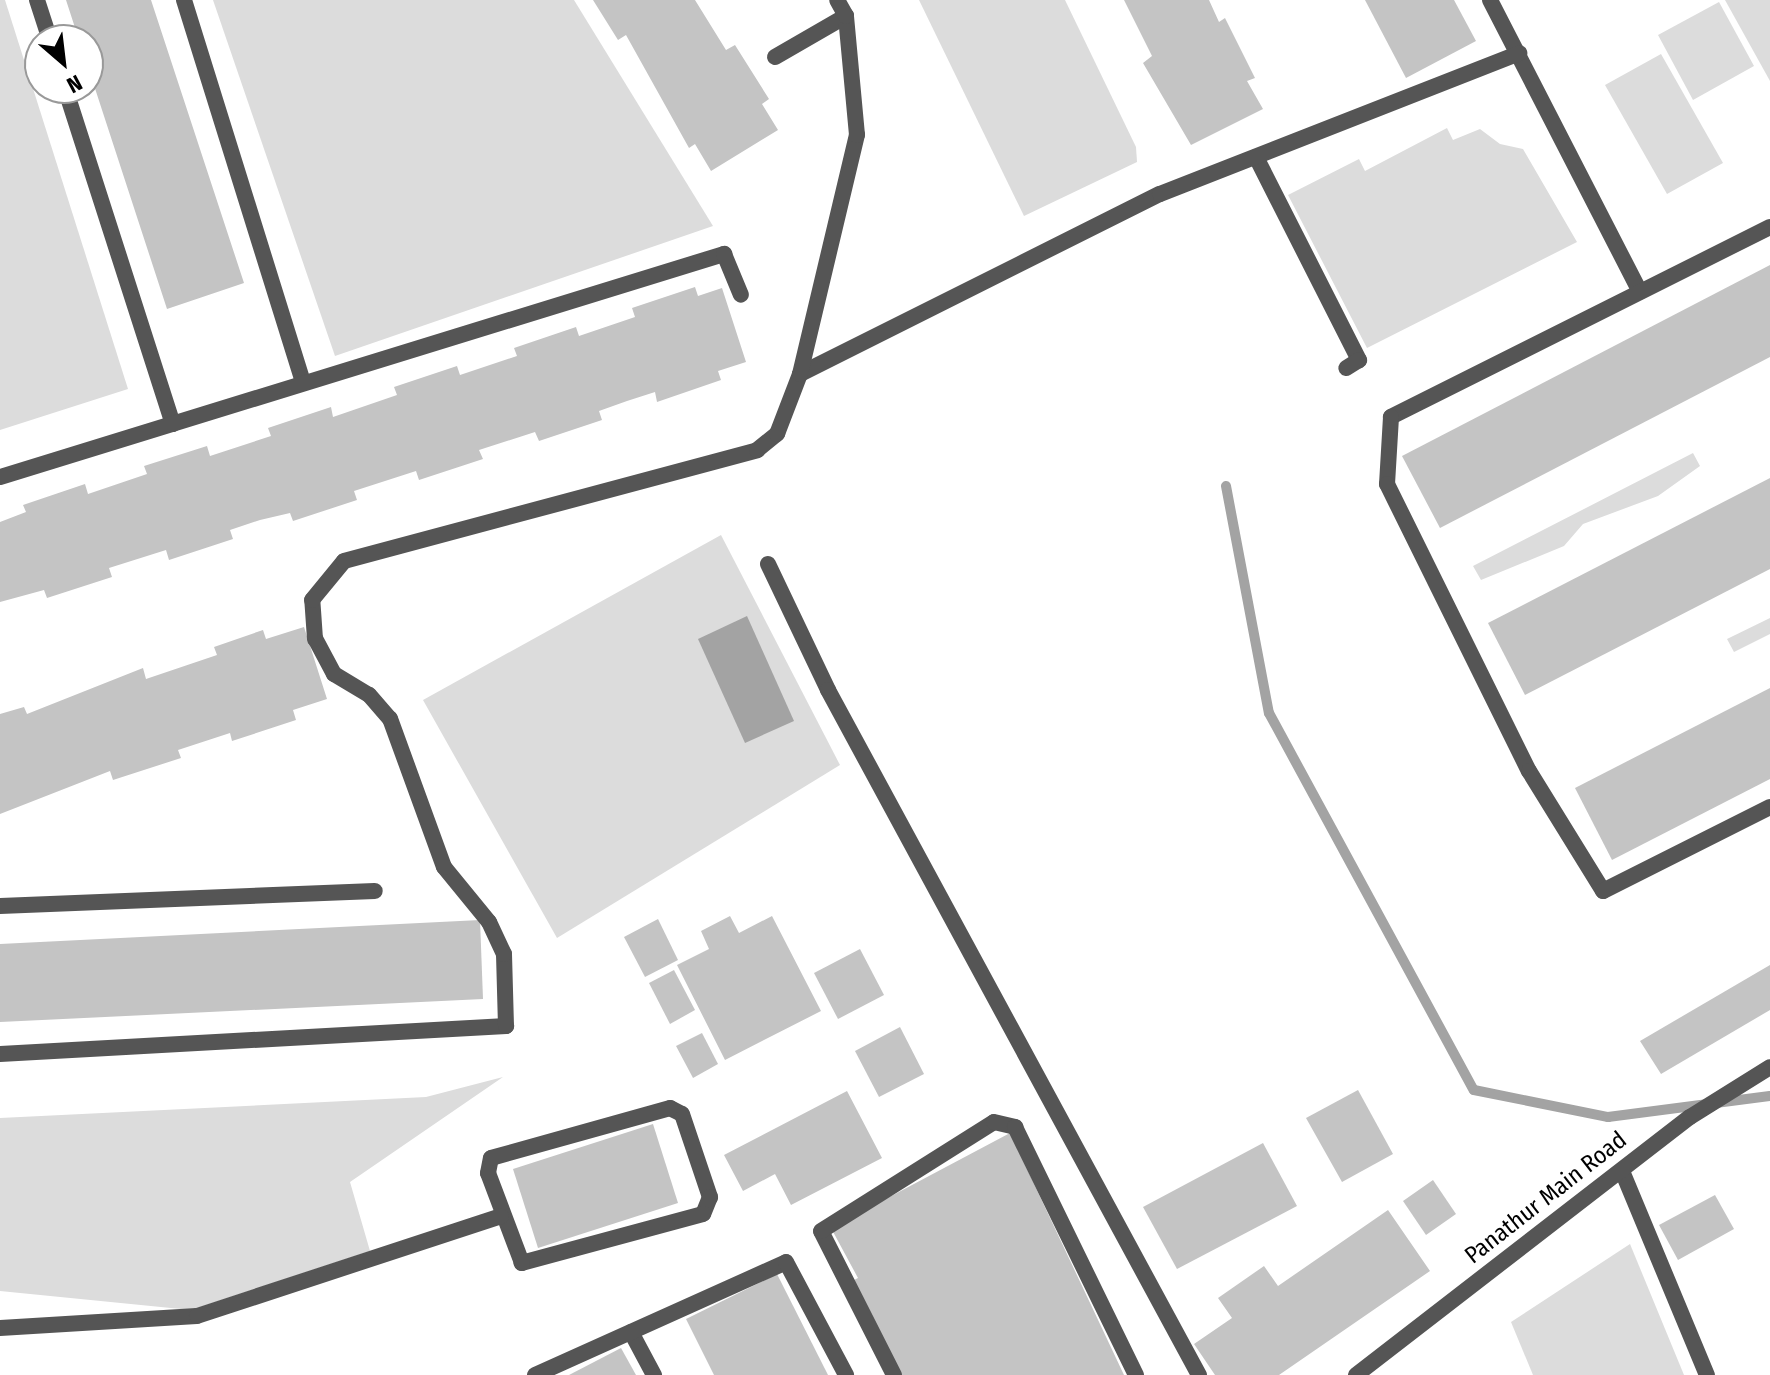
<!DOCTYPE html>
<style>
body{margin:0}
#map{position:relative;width:1770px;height:1375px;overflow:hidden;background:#fff;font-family:"Fira Sans Condensed",sans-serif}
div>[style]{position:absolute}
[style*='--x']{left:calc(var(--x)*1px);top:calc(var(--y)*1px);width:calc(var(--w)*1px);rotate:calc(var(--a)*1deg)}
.green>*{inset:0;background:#dcdcdc}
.water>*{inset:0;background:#a3a3a3}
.stream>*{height:10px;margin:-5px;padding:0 5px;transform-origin:5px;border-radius:5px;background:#a3a3a3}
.building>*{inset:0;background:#c4c4c4}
.service>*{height:16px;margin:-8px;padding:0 8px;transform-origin:8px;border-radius:8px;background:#555}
.minor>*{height:16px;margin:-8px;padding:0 8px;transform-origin:8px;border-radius:8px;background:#555}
.tertiary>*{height:16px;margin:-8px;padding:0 8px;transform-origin:8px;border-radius:8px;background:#555}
span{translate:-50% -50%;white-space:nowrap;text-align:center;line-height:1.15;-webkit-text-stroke:6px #fff;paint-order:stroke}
.street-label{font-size:24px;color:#000}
.north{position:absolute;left:24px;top:24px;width:80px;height:80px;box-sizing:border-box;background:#fff;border:2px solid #999;border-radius:50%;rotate:152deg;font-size:22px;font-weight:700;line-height:32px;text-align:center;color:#000}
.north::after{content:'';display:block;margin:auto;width:28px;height:36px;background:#000;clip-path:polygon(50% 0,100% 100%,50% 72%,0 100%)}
</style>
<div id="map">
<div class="green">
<div style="clip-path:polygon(0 0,5px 0,128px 389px,0 430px)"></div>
<div style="clip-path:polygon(213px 0,574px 0,713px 226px,335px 356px)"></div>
<div style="clip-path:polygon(919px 0,1065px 0,1136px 147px,1137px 162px,1024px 216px)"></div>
<div style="clip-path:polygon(1725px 0,1770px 0,1770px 81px)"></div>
<div style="clip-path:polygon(1719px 2px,1754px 66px,1693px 100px,1658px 35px)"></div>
<div style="clip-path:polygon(1661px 54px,1723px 163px,1667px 194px,1605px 85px)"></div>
<div style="clip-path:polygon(1447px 128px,1453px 140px,1480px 129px,1500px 144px,1523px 149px,1577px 242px,1367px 348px,1288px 195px,1359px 159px,1365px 171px)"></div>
<div style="clip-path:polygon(1693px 453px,1700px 466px,1658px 496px,1583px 524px,1564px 546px,1481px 580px,1473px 566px)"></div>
<div style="clip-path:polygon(721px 535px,840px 765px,557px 938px,423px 700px)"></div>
<div style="clip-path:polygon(1770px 618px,1770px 634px,1734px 652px,1727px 639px)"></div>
<div style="clip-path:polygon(503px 1077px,350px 1182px,370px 1251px,191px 1310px,0 1291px,0 1118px,426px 1097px)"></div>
<div style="clip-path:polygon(1630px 1244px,1684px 1375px,1533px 1375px,1511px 1322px)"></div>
</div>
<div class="water">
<div style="clip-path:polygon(747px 616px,794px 721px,745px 743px,698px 639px)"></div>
</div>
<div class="stream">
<div style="--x:1226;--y:486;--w:231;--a:79.3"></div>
<div style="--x:1269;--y:713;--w:429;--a:61.5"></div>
<div style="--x:1474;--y:1090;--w:137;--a:11.4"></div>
<div style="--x:1608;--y:1117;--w:163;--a:-7.4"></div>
</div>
<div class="building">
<div style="clip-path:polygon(66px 0,151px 0,244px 283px,167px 309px,88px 67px,88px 40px,79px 40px)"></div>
<div style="clip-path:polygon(593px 0,695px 0,726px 50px,735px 45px,769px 99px,762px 104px,778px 130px,711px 171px,695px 144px,689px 148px,626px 35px,618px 40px)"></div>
<div style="clip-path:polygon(1114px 0,1209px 0,1219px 22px,1225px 18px,1255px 78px,1247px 81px,1263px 109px,1191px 145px,1143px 63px,1152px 56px,1124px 0)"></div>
<div style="clip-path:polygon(1365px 0,1454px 0,1476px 41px,1406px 78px)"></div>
<div style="clip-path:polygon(1770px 265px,1770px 357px,1440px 528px,1402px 456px)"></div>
<div style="clip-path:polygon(695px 287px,698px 296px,722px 288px,746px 362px,718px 371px,721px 380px,657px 402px,655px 392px,627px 401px,599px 411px,602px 420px,539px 441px,535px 432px,479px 450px,483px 459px,419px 480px,416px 471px,354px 491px,357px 500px,293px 521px,290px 513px,260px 520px,230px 530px,233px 539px,169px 560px,166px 550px,109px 568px,112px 577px,47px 598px,44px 590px,0 602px,0 522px,26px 512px,23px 505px,85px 484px,88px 494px,147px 474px,144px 466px,207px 446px,210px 456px,271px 436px,268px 428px,331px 407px,333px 417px,397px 395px,394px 387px,457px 366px,460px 375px,517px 356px,514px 348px,576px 327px,579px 336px,635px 317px,632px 308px)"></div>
<div style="clip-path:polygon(1770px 478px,1770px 569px,1525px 695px,1488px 623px)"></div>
<div style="clip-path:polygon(304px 627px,327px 699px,293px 710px,296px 720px,232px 741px,230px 733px,178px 750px,181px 758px,113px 780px,110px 771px,0 814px,0 714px,24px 707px,27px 714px,143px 668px,146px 679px,217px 655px,214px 647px,263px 630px,266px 639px)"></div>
<div style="clip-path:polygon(1770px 688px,1770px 779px,1612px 860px,1575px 788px)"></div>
<div style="clip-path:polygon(730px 916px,739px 933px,772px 916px,821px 1011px,725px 1060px,677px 965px,709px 949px,701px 931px)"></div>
<div style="clip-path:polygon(658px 919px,678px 960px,645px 977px,624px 937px)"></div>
<div style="clip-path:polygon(480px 920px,483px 999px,0 1022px,0 944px)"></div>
<div style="clip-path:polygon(860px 949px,884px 995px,838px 1019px,814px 973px)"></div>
<div style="clip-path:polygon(1770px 965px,1770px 1010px,1661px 1074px,1640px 1041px)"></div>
<div style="clip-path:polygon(674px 970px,695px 1010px,670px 1024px,649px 983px)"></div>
<div style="clip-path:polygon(900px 1027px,924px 1074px,879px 1097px,855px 1051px)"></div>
<div style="clip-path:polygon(702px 1033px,718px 1064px,693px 1078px,676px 1046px)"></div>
<div style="clip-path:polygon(1358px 1090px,1393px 1154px,1342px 1182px,1306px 1118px)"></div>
<div style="clip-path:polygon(847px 1091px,882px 1158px,791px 1205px,775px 1174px,743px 1191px,724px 1155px)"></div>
<div style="clip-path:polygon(653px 1124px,678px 1203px,538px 1248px,513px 1169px)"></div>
<div style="clip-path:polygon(1010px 1133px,1124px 1375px,901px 1375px,850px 1282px,858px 1278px,831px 1228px)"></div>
<div style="clip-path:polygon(1263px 1143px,1297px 1206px,1177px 1269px,1143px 1207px)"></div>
<div style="clip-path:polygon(1433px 1180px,1456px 1214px,1426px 1235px,1403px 1201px)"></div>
<div style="clip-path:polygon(1715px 1195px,1734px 1229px,1678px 1260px,1659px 1225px)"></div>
<div style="clip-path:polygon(1388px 1210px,1430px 1271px,1279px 1375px,1215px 1375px,1194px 1344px,1232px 1318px,1218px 1298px,1264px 1266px,1278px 1286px)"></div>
<div style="clip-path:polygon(777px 1274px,828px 1375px,714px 1375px,686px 1319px)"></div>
<div style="clip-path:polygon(621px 1348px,636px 1375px,569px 1375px)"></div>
</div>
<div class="service">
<div style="--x:775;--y:57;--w:82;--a:-30"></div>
<div style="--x:1622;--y:1171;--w:221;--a:67.4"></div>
</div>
<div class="minor">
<div style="--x:37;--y:0;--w:42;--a:72"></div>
<div style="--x:184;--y:0;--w:401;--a:72.7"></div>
<div style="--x:1490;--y:0;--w:328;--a:62.8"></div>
<div style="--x:65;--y:88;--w:353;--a:72.2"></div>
<div style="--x:1256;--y:157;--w:228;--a:63.1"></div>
<div style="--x:1359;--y:360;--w:15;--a:148"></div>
<div style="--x:1770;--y:227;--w:424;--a:153.4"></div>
<div style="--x:1391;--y:417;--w:67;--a:93.4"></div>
<div style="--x:1387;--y:484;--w:320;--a:63.7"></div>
<div style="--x:1529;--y:771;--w:141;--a:58.3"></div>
<div style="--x:1603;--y:891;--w:187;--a:-26.7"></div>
<div style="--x:800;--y:374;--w:402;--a:-26.6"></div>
<div style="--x:1160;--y:194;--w:386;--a:-21.4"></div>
<div style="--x:0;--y:477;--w:758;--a:-17.12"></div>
<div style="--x:724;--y:254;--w:44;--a:67.5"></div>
<div style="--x:768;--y:564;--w:140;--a:64.5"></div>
<div style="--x:828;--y:690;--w:779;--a:61.56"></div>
<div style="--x:0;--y:906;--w:375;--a:-2.3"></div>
<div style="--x:0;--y:1054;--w:507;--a:-3.17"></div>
<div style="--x:506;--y:1026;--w:72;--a:-91.6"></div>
<div style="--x:504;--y:954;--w:35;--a:-115"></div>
<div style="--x:489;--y:922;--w:71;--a:-129.3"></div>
<div style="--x:444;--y:867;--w:158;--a:-110"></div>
<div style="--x:390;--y:719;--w:32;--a:-131"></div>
<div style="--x:369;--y:695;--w:41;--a:-149"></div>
<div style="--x:334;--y:674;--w:40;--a:-118"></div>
<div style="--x:315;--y:639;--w:39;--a:-94"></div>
<div style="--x:312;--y:600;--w:50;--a:-50.6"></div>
<div style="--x:344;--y:561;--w:428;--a:-15"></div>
<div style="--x:757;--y:450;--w:26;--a:-39"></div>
<div style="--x:777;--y:434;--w:64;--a:-69"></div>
<div style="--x:800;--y:374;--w:246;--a:-76.6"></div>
<div style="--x:857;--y:135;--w:120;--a:-95.3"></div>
<div style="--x:846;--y:16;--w:18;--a:-119"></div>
<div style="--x:670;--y:1108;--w:13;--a:27"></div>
<div style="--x:682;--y:1114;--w:88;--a:71.4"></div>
<div style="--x:710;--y:1197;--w:18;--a:112"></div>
<div style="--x:703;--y:1214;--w:188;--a:164.9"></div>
<div style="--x:522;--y:1263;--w:96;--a:-110.7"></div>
<div style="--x:488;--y:1173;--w:15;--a:-79"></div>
<div style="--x:491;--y:1158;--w:186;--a:-15.6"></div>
<div style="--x:0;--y:1328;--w:197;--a:-3.5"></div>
<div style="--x:197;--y:1316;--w:320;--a:-18.2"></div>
<div style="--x:631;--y:1332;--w:49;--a:61.9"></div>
<div style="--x:535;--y:1375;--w:275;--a:-24.2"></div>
<div style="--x:786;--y:1262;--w:128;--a:62"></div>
<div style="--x:894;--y:1375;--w:161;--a:-116.9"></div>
<div style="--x:821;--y:1231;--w:204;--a:-32.2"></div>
<div style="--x:994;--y:1122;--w:22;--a:13"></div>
<div style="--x:1015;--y:1127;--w:276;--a:64"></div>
</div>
<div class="tertiary">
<div style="--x:1356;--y:1375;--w:422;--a:-37.7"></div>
<div style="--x:1690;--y:1117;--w:94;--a:-32"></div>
</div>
<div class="street-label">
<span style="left:1546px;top:1198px;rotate:-38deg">Panathur Main Road</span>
</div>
<div class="north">N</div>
</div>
